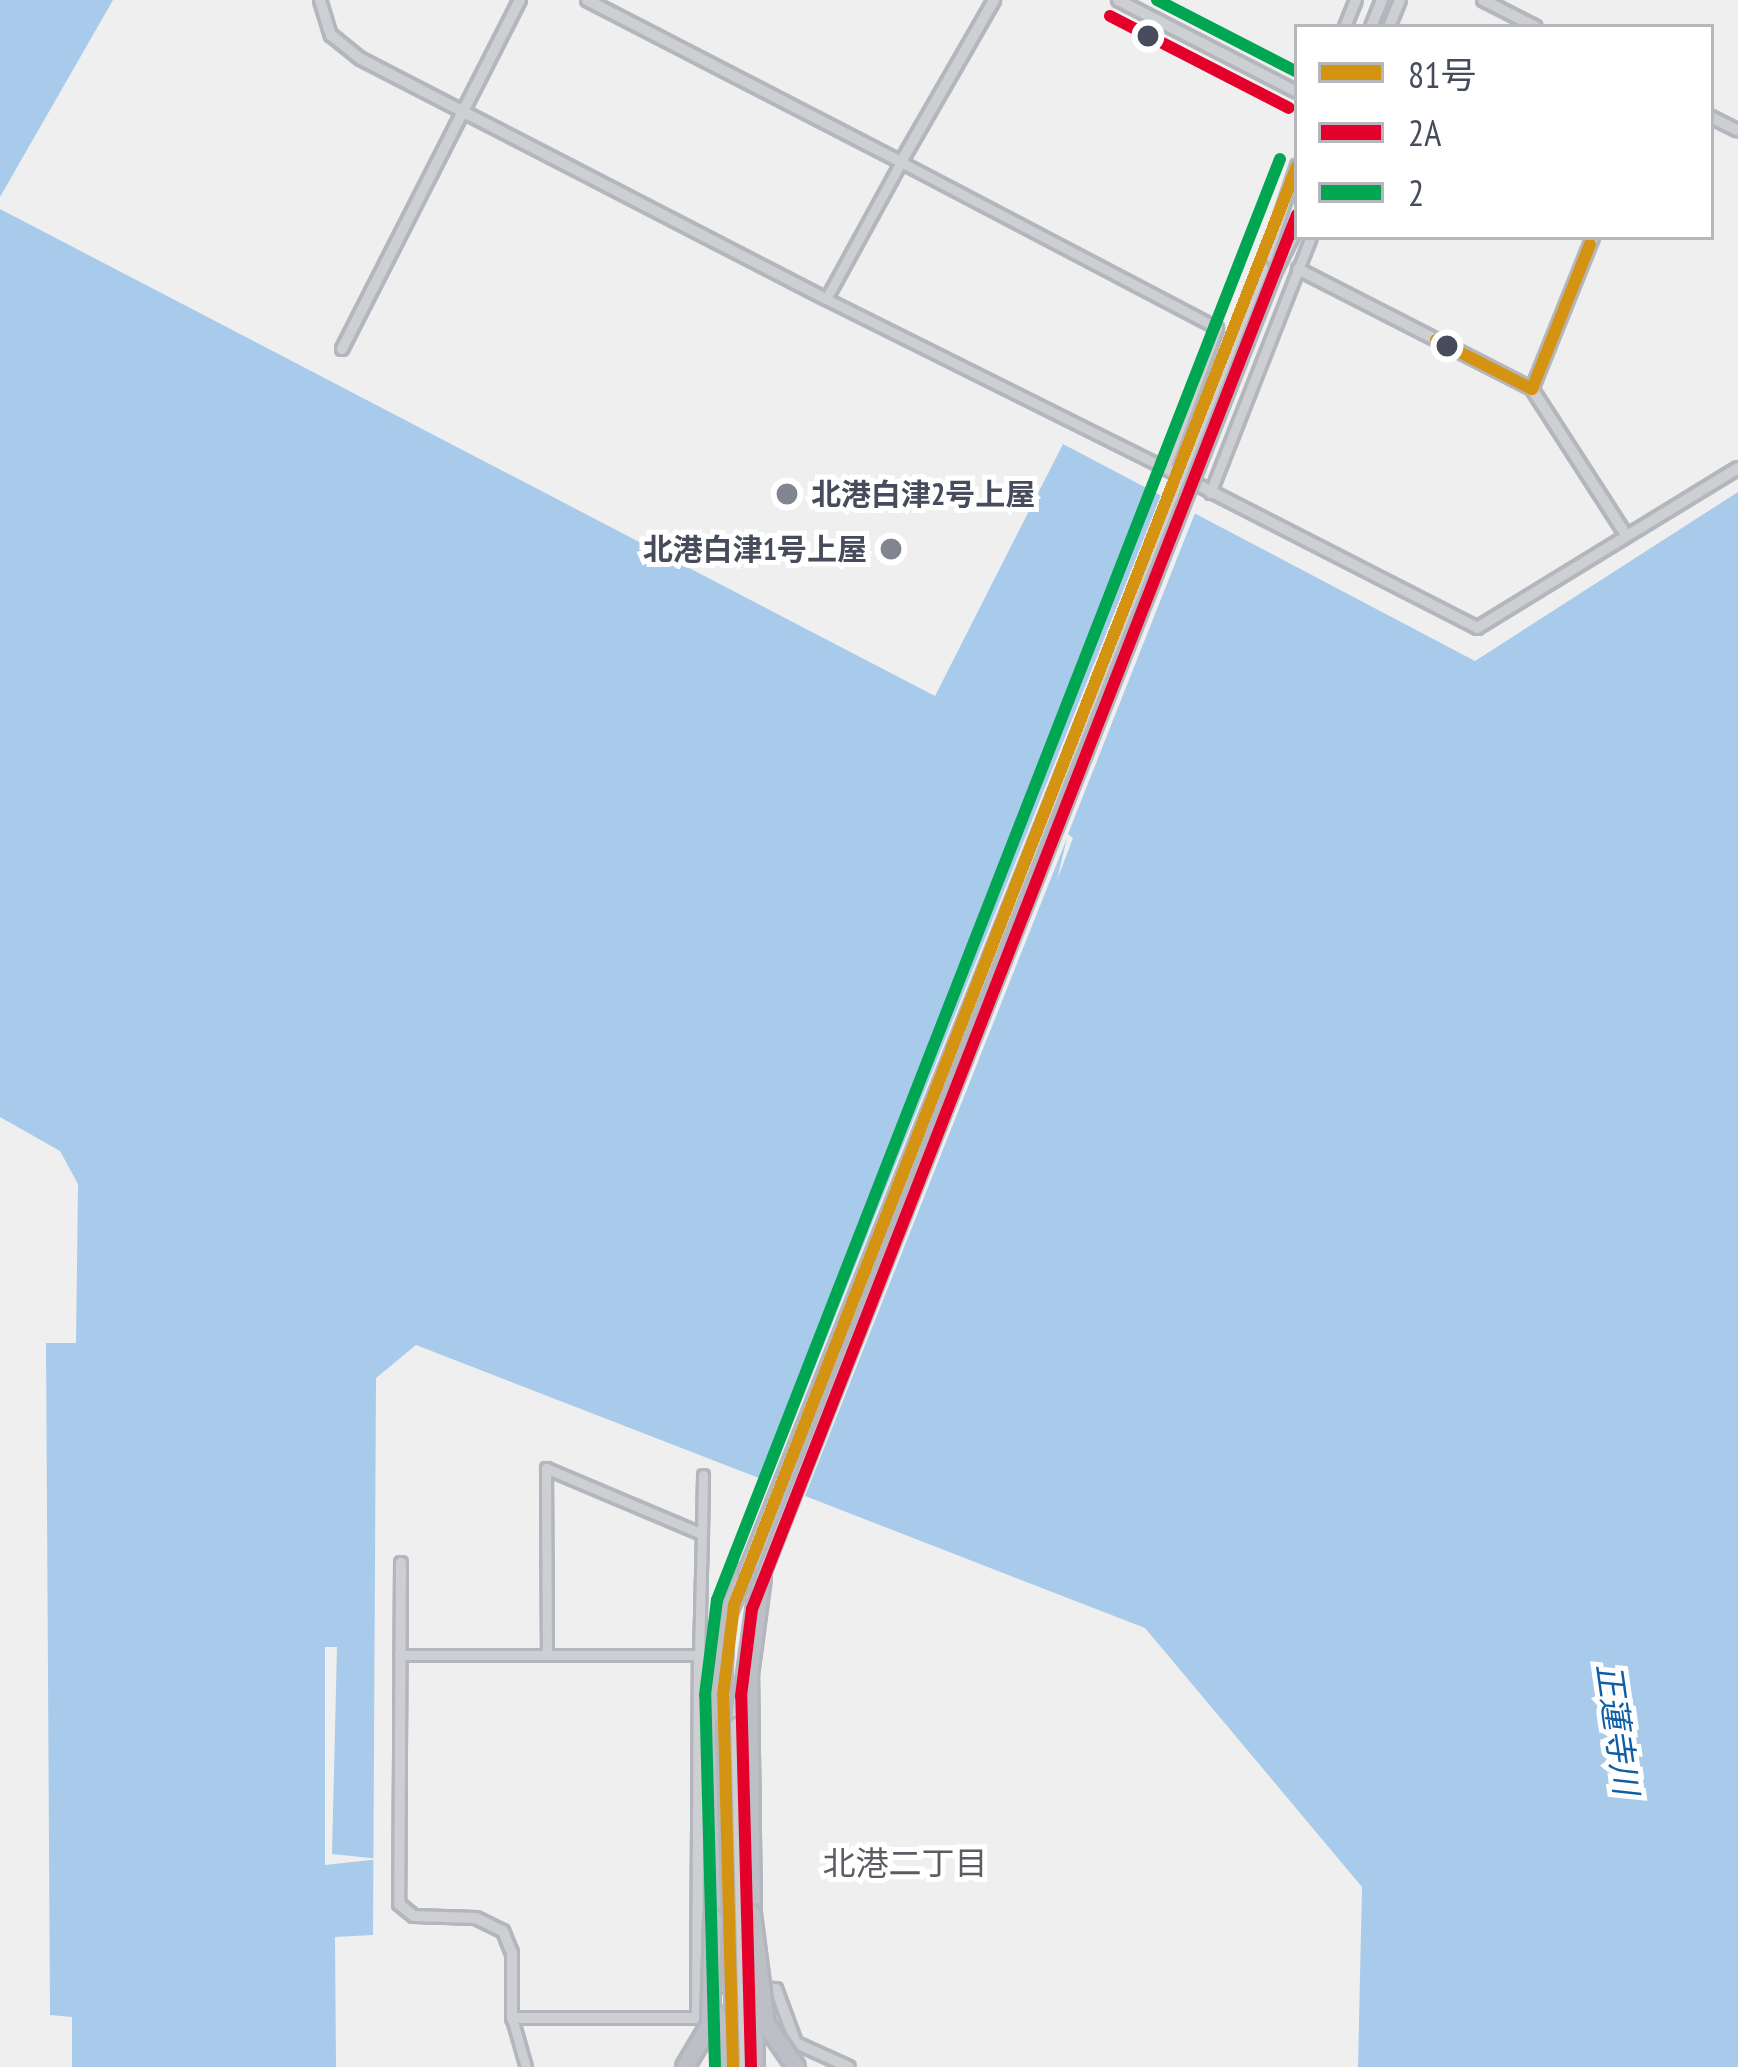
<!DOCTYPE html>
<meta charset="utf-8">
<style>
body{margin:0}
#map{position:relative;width:1738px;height:2067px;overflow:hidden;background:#efefef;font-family:"PT Sans Narrow","Noto Sans JP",sans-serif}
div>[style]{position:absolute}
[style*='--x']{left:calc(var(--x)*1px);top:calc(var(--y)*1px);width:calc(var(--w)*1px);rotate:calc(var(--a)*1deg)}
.water>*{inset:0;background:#a8cbec}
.pier>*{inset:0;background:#efefef}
.roads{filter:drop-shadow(3px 0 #b4b6be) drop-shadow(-3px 0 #b4b6be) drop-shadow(0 3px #b4b6be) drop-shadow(0 -3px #b4b6be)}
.minor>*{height:9px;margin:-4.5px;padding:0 4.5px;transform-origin:4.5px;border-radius:4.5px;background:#cdcfd2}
.tertiary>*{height:10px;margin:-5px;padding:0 5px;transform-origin:5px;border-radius:5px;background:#cdcfd2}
.motorway>*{height:16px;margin:-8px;padding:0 8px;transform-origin:8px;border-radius:8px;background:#bdbfc6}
.bridges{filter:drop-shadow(3px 0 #b4b6be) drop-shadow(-3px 0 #b4b6be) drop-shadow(0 3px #b4b6be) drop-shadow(0 -3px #b4b6be)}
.tertiary-bridge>*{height:10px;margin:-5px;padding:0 5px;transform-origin:5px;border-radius:5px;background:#cdcfd2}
.motorway-bridge>*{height:16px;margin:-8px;padding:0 8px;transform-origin:8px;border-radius:8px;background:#bdbfc6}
.bus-1>*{height:12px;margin:-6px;padding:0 6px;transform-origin:6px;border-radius:6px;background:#d49412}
.bus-2>*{height:12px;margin:-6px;padding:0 6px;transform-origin:6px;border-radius:6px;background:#e4002b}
.bus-3>*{height:12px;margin:-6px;padding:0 6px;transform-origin:6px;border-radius:6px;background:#00a651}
.dots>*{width:33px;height:33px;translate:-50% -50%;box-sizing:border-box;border:6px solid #fff;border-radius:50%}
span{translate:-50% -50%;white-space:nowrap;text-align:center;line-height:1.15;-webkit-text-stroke:10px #fff;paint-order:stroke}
.poi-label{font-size:30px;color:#464c5b;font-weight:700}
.left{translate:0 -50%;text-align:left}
.right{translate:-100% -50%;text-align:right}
.water-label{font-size:33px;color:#0f5da5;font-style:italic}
.neighbourhood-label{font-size:33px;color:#5b5c63}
.legend{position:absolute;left:1294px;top:24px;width:420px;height:216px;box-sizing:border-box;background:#fff;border:3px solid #b5b7bd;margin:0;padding:15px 21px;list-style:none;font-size:36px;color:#464c5b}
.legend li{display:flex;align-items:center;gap:24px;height:60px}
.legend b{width:60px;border:3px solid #b5b7bd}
</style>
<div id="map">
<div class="water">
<div style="clip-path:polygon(0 0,113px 0,0 197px)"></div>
<div style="clip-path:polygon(0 209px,935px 696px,1063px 444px,1475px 661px,1738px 492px,1738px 2067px,1358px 2067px,1362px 1887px,1145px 1628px,416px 1345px,376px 1378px,373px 1935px,335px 1937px,336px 2067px,72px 2067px,72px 2017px,50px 2015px,46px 1343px,76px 1343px,78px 1184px,60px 1151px,0 1117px)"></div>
</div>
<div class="pier">
<div style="clip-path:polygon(1163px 490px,1197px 508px,1068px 834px,1073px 838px,1057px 880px,1067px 838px,803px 1501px,767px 1488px)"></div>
<div style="clip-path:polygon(325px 1647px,337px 1647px,332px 1854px,380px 1859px,325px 1865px)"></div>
</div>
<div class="roads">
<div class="minor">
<div style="--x:901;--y:162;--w:357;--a:27.7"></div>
<div style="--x:1217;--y:328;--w:149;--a:110.4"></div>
<div style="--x:1165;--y:468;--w:379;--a:-153.5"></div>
<div style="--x:826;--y:299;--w:156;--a:-61.3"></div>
<div style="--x:1210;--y:493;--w:275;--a:-68.5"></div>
<div style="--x:702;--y:1534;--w:59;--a:-89"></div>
<div style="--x:399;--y:1655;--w:300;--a:0"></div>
<div style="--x:699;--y:1655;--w:121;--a:-88.6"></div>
<div style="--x:702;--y:1534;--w:169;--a:-157.1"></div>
<div style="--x:546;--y:1468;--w:187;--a:89.7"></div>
<div style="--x:512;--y:2018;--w:51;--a:74.1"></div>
</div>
<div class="tertiary">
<div style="--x:320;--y:0;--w:37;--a:73"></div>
<div style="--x:331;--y:35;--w:38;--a:39"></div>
<div style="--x:361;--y:59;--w:523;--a:27.3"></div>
<div style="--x:587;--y:0;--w:353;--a:27.3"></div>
<div style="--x:901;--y:162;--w:187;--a:-60.1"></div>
<div style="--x:1118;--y:0;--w:201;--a:27.2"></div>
<div style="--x:1483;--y:0;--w:59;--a:27"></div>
<div style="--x:1345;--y:27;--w:29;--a:-68"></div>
<div style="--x:1371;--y:27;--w:29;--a:-68"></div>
<div style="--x:1389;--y:27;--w:29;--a:-68"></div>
<div style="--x:1711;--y:117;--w:30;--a:27"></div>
<div style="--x:1263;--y:268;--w:108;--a:-71.6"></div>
<div style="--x:1298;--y:269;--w:263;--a:27.1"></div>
<div style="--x:1532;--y:389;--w:174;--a:57.2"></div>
<div style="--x:1275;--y:272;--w:49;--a:-63.4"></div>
<div style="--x:342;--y:349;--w:392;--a:-63"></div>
<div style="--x:1532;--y:389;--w:164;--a:-68.1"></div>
<div style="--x:1165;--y:468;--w:351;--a:27.1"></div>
<div style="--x:1477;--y:628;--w:306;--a:-31.5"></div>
<div style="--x:401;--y:1563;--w:341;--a:90.3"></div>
<div style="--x:399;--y:1904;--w:19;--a:39"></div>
<div style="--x:414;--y:1916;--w:62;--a:1.8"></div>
<div style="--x:476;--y:1918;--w:30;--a:26"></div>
<div style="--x:503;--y:1931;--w:24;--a:68"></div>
<div style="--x:512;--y:1953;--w:65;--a:90"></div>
<div style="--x:512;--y:2018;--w:185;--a:0"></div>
<div style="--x:697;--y:2018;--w:363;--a:-89.7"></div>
<div style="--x:736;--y:1724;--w:121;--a:-81.9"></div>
<div style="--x:723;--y:1725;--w:80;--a:-87.1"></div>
<div style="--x:705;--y:1986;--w:71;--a:2.4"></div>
<div style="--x:776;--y:1989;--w:58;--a:69.7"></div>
<div style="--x:796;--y:2043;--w:58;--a:24.4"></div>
</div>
<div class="motorway">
<div style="--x:752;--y:1914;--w:239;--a:-90.7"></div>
<div style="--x:749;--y:1675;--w:98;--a:-82.4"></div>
<div style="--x:713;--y:1918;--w:243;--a:-89.8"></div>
<div style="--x:714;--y:1675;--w:51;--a:-80.9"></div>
<div style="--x:722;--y:1625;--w:58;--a:-66.5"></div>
</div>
</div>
<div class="bridges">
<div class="tertiary-bridge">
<div style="--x:745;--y:1572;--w:1403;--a:-68.34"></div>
<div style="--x:762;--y:1578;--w:1403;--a:-68.55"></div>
<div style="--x:736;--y:1724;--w:343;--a:88.5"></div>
<div style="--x:723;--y:1725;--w:342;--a:88.3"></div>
</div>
<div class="motorway-bridge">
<div style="--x:752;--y:1914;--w:111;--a:82.7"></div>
<div style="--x:766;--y:2024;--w:52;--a:55.1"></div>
<div style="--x:755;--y:2011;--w:56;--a:90"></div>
<div style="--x:717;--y:2015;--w:52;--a:83.4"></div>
<div style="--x:685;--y:2067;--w:49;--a:-59.2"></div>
<div style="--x:710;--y:2025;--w:107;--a:-88.4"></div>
</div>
</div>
<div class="bus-1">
<div style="--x:1436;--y:340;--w:108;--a:27"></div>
<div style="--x:1532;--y:389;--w:156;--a:-68.2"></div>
<div style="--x:733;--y:2067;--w:372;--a:-91.5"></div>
<div style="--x:723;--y:1695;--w:91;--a:-83"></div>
<div style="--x:734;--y:1605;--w:1545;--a:-68.63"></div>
</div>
<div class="bus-2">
<div style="--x:1110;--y:16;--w:201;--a:27.2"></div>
<div style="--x:751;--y:2067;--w:371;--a:-91.5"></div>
<div style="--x:741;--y:1696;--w:88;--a:-82.8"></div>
<div style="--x:752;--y:1609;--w:1497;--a:-68.65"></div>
</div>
<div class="bus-3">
<div style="--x:1157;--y:0;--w:157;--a:27.2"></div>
<div style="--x:715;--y:2067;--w:372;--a:-91.5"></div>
<div style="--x:705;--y:1695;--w:96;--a:-82.8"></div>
<div style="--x:717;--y:1600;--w:1547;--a:-68.66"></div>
</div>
<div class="dots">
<div style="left:1148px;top:36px;background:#464c5b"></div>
<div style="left:1447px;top:346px;background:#464c5b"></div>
<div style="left:787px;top:494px;background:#81858f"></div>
<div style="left:891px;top:549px;background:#81858f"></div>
</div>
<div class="poi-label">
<span class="left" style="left:811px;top:494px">北港白津2号上屋</span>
<span class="right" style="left:867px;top:549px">北港白津1号上屋</span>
</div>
<div class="water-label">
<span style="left:1618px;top:1729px;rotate:82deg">正蓮寺川</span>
</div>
<div class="neighbourhood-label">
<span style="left:905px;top:1863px">北港二丁目</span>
</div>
<ul class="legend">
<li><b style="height:15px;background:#d49412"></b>81号</li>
<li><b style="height:15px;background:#e4002b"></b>2A</li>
<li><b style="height:15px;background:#00a651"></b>2</li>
</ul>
</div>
